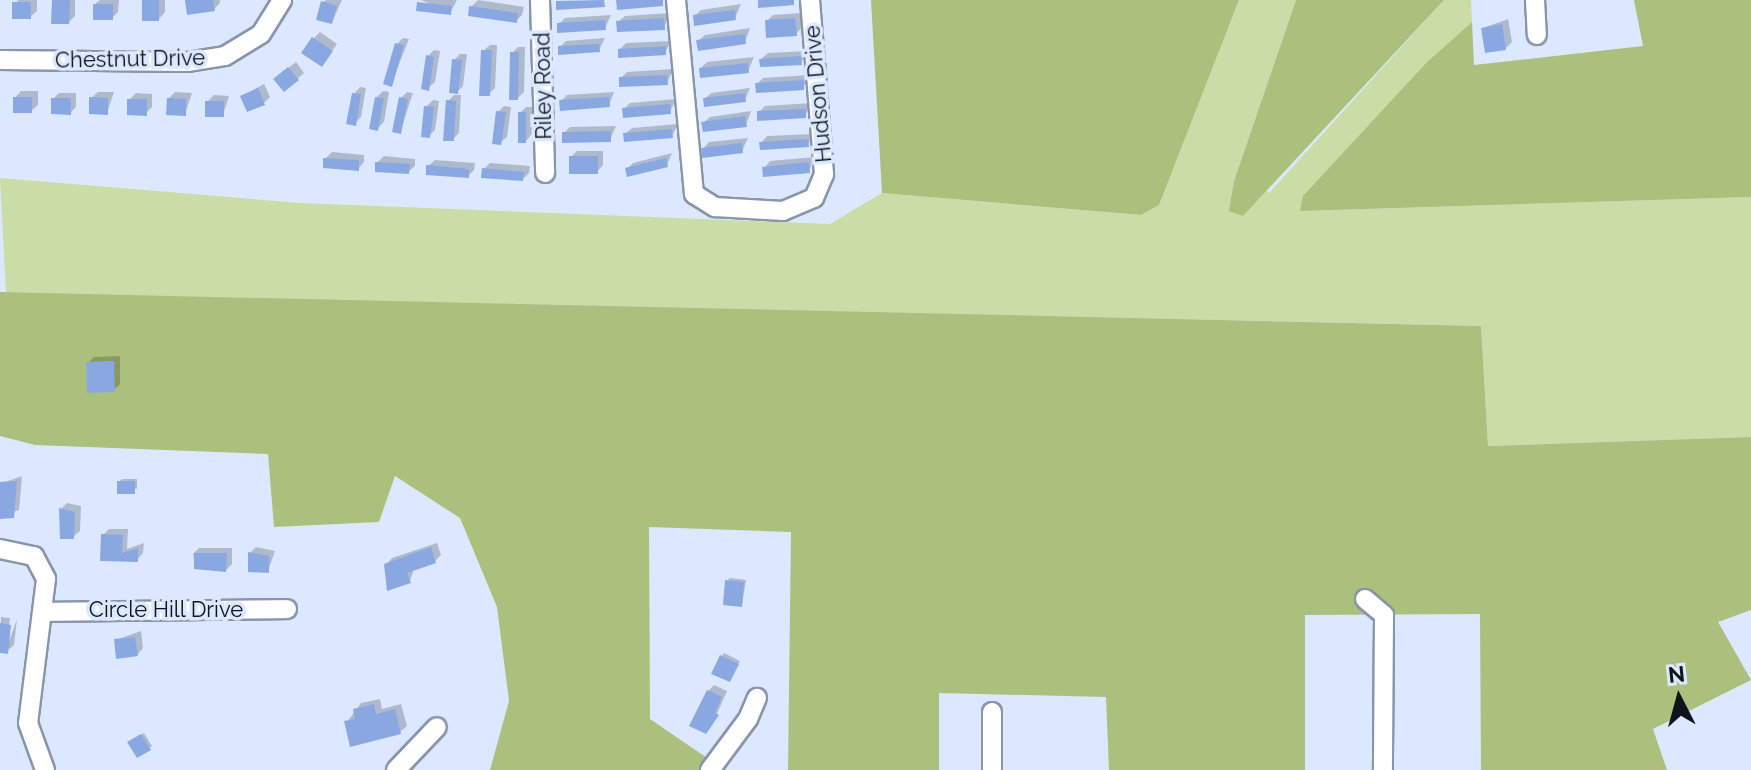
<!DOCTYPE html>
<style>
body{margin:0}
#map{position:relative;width:1751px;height:770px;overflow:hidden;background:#dbe8ff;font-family:Raleway,sans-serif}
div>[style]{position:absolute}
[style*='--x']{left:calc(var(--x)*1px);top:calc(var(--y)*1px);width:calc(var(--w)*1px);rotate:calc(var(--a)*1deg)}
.green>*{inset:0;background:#cbdda6}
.forest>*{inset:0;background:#abc07d}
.shadow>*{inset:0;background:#0003}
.building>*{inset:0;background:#89a8e2}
.roads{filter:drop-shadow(2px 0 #8995aa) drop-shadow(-2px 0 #8995aa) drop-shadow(0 2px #8995aa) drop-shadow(0 -2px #8995aa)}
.minor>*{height:18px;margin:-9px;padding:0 9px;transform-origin:9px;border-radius:9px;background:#fff}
span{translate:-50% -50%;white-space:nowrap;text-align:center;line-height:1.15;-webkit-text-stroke:7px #dbe8ff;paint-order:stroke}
.street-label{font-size:22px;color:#0f141b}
.north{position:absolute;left:1639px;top:658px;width:80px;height:80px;-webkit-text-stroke:6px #dbe8ff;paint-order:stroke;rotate:354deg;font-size:22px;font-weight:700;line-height:32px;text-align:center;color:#0f141b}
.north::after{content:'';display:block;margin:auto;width:28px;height:36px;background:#0f141b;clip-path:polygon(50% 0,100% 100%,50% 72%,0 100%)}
</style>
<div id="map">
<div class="green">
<div style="clip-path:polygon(1239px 0,1296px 0,1234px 181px,1270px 192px,1444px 0,1471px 0,1472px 22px,1427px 62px,1304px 196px,1300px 211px,1751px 197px,1751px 437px,1488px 446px,1481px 326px,6px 293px,0 178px,300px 203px,830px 224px,882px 193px,1141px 215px,1159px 205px)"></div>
</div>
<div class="forest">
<div style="clip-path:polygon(871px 0,1239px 0,1159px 205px,1141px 215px,882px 193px)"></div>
<div style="clip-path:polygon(1296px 0,1444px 0,1243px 216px,1229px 211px,1234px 181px)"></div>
<div style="clip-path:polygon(1634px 0,1751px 0,1751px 197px,1300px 211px,1303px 196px,1427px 62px,1472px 22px,1474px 65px,1643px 46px)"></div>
<div style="clip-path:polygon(0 292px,1481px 326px,1488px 446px,1751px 437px,1751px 610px,1718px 622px,1751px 680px,1653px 729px,1667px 770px,1481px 770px,1480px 614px,1305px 615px,1305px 770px,1109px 770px,1106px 697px,939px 693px,939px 770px,788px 770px,791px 532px,649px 527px,650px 719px,710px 760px,702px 770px,490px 770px,509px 701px,497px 607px,460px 518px,395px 476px,379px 522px,274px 527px,268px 454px,35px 445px,0 436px)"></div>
</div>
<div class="shadow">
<div style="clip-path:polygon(17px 0,37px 0,37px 11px,30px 17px)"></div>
<div style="clip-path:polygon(54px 0,75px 0,75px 16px,69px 22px)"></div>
<div style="clip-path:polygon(100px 0,119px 0,118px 12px,112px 18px,95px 4px)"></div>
<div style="clip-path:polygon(144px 0,165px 0,165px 12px,159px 19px)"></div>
<div style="clip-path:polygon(187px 0,220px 0,220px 3px,214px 9px)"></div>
<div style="clip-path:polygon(326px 0,342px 0,332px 22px,323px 2px)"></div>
<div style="clip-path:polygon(421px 0,457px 0,450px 13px)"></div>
<div style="clip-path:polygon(478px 0,524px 7px,522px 15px,516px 21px,471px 7px)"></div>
<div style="clip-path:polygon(741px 4px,735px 18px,695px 16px,701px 10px)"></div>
<div style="clip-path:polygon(670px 13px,664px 28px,618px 22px,625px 16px)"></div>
<div style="clip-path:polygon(801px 13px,802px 27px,796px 34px,767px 21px,773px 15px)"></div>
<div style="clip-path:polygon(611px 15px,605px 28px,559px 24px,565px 18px)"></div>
<div style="clip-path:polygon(1508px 19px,1512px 42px,1506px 48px,1483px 28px)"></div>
<div style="clip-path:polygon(750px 28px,745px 42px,698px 41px,705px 35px)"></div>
<div style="clip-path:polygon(320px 32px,337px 44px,327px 58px,314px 38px)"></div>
<div style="clip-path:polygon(403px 38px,409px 39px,391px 84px,397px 44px)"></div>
<div style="clip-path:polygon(605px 38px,599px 50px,560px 47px,566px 41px)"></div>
<div style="clip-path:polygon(671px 41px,665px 53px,620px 49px,626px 43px)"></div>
<div style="clip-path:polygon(490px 45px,497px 45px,495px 88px,489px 94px,483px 51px)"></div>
<div style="clip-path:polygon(518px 47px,525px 47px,524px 92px,518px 98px,512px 53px)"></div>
<div style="clip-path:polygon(434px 50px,440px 51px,435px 82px,428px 88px,428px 56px)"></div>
<div style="clip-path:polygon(807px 51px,801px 63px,761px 59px,768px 53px)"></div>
<div style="clip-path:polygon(460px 54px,467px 54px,463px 86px,454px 95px,461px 95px,459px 133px,453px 139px,448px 101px,457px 92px,454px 60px)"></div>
<div style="clip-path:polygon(754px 57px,748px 71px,701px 68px,707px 62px)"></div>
<div style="clip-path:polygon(296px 62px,304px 73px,285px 90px,282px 73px)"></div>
<div style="clip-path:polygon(673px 69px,667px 83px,621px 78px,627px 72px)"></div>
<div style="clip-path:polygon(809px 75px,803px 88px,757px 84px,763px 78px)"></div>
<div style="clip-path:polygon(264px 84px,270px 97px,264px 103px,242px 96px)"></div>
<div style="clip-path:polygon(360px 87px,366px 88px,361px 117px,355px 123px,354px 94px)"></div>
<div style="clip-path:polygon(750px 88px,745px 100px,705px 99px,711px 93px)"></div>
<div style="clip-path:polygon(21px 91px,38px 91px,38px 105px,31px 111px,15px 98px)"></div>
<div style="clip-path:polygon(383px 91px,389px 92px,384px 122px,378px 128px,376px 98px)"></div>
<div style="clip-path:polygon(98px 92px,114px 92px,107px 113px,91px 98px)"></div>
<div style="clip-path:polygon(175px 92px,192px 93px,185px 114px,168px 99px)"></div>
<div style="clip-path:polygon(407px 92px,413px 93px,400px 132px,401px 98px)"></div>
<div style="clip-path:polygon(614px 92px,609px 105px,561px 101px,567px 95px)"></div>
<div style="clip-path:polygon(59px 93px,76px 93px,76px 107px,70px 113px,53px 99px)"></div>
<div style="clip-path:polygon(136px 93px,152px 94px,152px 107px,146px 113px,129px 100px)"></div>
<div style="clip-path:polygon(214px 95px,229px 96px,223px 115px,207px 102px)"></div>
<div style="clip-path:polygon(676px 99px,670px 112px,624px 109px,630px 103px)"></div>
<div style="clip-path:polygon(433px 100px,439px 101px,435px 130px,429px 136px,426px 107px)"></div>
<div style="clip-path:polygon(811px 103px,805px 116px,759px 112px,765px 106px)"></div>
<div style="clip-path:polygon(504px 106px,511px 107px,507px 137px,500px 143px,498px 112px)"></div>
<div style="clip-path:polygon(526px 107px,532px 107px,532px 134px,526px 141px,520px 113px)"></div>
<div style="clip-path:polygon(751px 111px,746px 125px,703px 123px,710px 117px)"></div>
<div style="clip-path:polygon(678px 124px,672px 136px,625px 134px,632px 128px)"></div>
<div style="clip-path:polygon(616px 126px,610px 140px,564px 133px,570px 127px)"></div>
<div style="clip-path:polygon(814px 134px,808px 145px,761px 143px,767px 136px)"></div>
<div style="clip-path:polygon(748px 138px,742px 151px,703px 149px,709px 142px)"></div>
<div style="clip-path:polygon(577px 151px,603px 151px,603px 165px,597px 172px,571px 157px)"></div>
<div style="clip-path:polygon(332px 152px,364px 155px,364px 162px,358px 169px,325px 159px)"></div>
<div style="clip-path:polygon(672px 153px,667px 165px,627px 169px,633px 163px)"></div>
<div style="clip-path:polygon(384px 156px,415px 159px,415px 166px,408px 172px,377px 163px)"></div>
<div style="clip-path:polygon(815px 157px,809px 171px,764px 168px,770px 161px)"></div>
<div style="clip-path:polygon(435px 160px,475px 163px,474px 170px,468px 176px,428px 166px)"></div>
<div style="clip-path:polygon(490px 163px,530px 166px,529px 173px,523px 179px,484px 169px)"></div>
<div style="clip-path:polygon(120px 356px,120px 384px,114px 390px,88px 363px,94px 357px)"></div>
<div style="clip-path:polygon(22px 476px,19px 510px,0 517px,2px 483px)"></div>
<div style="clip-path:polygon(122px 479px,137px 479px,137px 489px,119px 482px)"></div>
<div style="clip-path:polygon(67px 503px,81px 506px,80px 531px,73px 537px,61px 509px)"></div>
<div style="clip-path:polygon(109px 529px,128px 529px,127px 549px,144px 543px,143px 553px,137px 560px,102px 559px,103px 535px)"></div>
<div style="clip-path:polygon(437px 543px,441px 555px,435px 561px,414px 569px,410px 581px,388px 589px,386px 565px,392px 558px)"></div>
<div style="clip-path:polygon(256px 547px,275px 551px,268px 571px,250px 553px)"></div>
<div style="clip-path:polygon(199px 548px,232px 548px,232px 564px,226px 570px,196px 567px,193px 554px)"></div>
<div style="clip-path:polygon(730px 578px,746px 580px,742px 605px,727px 581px)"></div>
<div style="clip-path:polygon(1px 617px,10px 618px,7px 647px,17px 619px,14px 645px,7px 651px,0 651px)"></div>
<div style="clip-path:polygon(141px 631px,143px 648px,137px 655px,116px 640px)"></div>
<div style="clip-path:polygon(724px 653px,740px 661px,730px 680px,722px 656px)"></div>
<div style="clip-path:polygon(714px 685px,727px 691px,712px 725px,708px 691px)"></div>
<div style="clip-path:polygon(380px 699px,382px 709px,401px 704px,407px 726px,400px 732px,347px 722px,361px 703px)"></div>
<div style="clip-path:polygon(144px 733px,152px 746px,150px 748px,132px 740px)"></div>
</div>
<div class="building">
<div style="clip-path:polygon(52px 0,70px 0,69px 24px,51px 24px)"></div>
<div style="clip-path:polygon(142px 0,159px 0,159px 21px,142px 21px)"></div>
<div style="clip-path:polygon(185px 0,213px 0,215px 11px,187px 15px)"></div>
<div style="clip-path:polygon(604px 0,605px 7px,556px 10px,556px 1px)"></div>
<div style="clip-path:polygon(616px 0,663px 0,663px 6px,617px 10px)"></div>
<div style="clip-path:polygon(758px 0,794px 0,794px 5px,758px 8px)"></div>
<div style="clip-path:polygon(321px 1px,337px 6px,332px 24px,316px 20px)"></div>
<div style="clip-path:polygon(12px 2px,31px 2px,31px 19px,12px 19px)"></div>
<div style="clip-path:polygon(417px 2px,452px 6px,451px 15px,416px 11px)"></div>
<div style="clip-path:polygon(93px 4px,113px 4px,113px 20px,93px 20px)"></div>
<div style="clip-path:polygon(469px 6px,518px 13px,517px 23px,468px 16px)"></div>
<div style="clip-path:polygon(735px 10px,736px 20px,694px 26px,693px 15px)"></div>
<div style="clip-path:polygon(664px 18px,665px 30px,617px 32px,616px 21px)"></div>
<div style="clip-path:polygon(795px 18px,797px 36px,766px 38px,765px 20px)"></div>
<div style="clip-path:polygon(605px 20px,606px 30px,557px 33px,557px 23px)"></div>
<div style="clip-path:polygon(1502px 24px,1506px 50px,1485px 53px,1481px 28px)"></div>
<div style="clip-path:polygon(745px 34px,746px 44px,698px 51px,696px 40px)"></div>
<div style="clip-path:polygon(312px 37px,333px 51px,322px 67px,301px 53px)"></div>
<div style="clip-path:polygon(395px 43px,404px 45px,392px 87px,383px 84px)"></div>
<div style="clip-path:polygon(599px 44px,600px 52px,558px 55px,558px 46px)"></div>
<div style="clip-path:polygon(666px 46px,666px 55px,618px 58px,618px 49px)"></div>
<div style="clip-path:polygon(481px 50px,492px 50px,490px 96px,479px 96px)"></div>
<div style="clip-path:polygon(510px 52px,519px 52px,518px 100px,509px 100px)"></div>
<div style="clip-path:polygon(426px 55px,434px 57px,429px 91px,421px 89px)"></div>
<div style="clip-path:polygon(801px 56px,802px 65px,760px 67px,759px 59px)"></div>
<div style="clip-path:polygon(452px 59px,462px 60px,458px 94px,449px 93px)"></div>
<div style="clip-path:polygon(748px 63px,749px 73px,700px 78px,699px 68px)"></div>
<div style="clip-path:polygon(288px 67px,299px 80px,284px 92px,273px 79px)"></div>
<div style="clip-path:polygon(667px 75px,668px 85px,619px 87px,619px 77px)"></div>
<div style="clip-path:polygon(804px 80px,804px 90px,756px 93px,755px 83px)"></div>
<div style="clip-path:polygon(258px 88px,265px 105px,247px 112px,240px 96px)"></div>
<div style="clip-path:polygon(352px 93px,361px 94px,356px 126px,346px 124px)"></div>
<div style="clip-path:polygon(745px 93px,746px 102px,704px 107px,703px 98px)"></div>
<div style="clip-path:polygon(13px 97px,32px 97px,32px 113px,13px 113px)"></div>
<div style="clip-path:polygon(89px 97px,108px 98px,108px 115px,89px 114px)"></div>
<div style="clip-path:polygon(375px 97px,384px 98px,378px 131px,369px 129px)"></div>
<div style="clip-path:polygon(399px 97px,408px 99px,401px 134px,392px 132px)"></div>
<div style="clip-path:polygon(609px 97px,610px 107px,560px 111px,559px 100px)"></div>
<div style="clip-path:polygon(51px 98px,71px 98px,71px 115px,51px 114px)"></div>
<div style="clip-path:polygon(167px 98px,186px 99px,186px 116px,166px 115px)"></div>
<div style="clip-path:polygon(127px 99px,147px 99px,147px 116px,127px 115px)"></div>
<div style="clip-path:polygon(446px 100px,456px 101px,454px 141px,443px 141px)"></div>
<div style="clip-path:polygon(205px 101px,224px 101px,224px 117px,205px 117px)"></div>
<div style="clip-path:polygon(670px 104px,671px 114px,623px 118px,622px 108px)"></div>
<div style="clip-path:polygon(424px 106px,434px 107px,430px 138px,421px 137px)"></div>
<div style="clip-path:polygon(806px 109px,806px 118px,757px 121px,757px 111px)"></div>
<div style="clip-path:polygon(496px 111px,506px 112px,501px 145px,492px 144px)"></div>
<div style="clip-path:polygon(518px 112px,526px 112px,526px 143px,518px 143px)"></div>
<div style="clip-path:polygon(745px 116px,747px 127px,703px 132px,701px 122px)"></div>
<div style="clip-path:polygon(672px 129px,673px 138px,624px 142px,623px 133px)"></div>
<div style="clip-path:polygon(611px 131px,611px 142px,562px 143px,562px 132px)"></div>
<div style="clip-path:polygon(808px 139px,809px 147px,760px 150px,759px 142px)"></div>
<div style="clip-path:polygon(742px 143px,743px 153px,702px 158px,701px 148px)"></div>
<div style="clip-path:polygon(569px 156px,598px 156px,598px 174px,569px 174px)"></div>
<div style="clip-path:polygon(323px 158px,359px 160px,359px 171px,323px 168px)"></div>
<div style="clip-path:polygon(666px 158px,668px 167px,627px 177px,625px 168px)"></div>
<div style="clip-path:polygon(375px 162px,410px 164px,409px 174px,375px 172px)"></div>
<div style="clip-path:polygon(809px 162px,810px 173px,763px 177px,762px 167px)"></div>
<div style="clip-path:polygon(426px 165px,469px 169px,469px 178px,426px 175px)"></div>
<div style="clip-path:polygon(482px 168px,524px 172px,523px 181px,481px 178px)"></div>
<div style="clip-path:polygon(114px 361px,115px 392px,87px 393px,86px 362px)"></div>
<div style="clip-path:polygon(17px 481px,14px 518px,0 519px,0 482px)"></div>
<div style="clip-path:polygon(117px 481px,135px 481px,135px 494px,117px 494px)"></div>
<div style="clip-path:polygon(59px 508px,75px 512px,74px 539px,60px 539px)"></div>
<div style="clip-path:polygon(101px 534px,123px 535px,122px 553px,138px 548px,138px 562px,100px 561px)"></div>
<div style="clip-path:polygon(431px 547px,436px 563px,407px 573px,411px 583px,387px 591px,384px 564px)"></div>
<div style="clip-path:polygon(248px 552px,269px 556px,269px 573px,248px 572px)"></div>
<div style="clip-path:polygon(194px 553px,227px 553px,226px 572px,194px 569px)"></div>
<div style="clip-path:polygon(725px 580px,744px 582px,742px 607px,723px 605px)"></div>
<div style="clip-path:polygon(0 623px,11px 625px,8px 654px,0 653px)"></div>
<div style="clip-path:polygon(135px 637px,138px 656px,116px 659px,114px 639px)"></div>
<div style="clip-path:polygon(720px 655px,739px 664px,730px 682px,711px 674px)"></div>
<div style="clip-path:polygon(707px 690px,722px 697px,715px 713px,719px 715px,706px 734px,689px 726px)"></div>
<div style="clip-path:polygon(374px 704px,376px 714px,395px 709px,401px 734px,350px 747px,344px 721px,355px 719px,353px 709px)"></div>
<div style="clip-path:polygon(141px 734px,151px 750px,137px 758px,127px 742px)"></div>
</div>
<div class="roads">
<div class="minor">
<div style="--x:540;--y:0;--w:173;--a:88.3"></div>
<div style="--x:676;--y:0;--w:195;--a:84.7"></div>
<div style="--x:694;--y:194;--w:25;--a:32"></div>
<div style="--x:715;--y:207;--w:68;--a:3.4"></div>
<div style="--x:783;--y:211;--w:34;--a:-23"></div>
<div style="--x:814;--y:198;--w:26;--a:-67"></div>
<div style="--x:824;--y:174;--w:175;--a:-94.6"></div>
<div style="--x:1535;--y:0;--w:35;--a:87"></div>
<div style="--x:0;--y:60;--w:187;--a:0.6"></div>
<div style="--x:187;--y:62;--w:38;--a:-9"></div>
<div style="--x:225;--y:56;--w:42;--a:-31.4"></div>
<div style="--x:261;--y:34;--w:40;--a:-58"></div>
<div style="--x:0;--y:549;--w:35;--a:12"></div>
<div style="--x:34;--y:556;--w:26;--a:62"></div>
<div style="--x:46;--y:579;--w:145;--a:97.1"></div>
<div style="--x:28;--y:723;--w:50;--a:70.1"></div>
<div style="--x:1365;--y:599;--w:25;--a:40"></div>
<div style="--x:1384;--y:615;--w:155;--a:90.4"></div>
<div style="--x:44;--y:612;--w:243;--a:-0.7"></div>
<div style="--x:992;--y:712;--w:58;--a:90"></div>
<div style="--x:396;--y:770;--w:59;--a:-46.4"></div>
<div style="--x:710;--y:770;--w:64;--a:-53.3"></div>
<div style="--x:748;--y:719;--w:23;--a:-67"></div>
</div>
</div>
<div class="street-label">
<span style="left:130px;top:59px;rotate:-1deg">Chestnut Drive</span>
<span style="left:543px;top:86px;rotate:-91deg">Riley Road</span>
<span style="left:818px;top:94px;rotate:-95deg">Hudson Drive</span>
<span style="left:166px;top:610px">Circle Hill Drive</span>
</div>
<div class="north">N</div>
</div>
